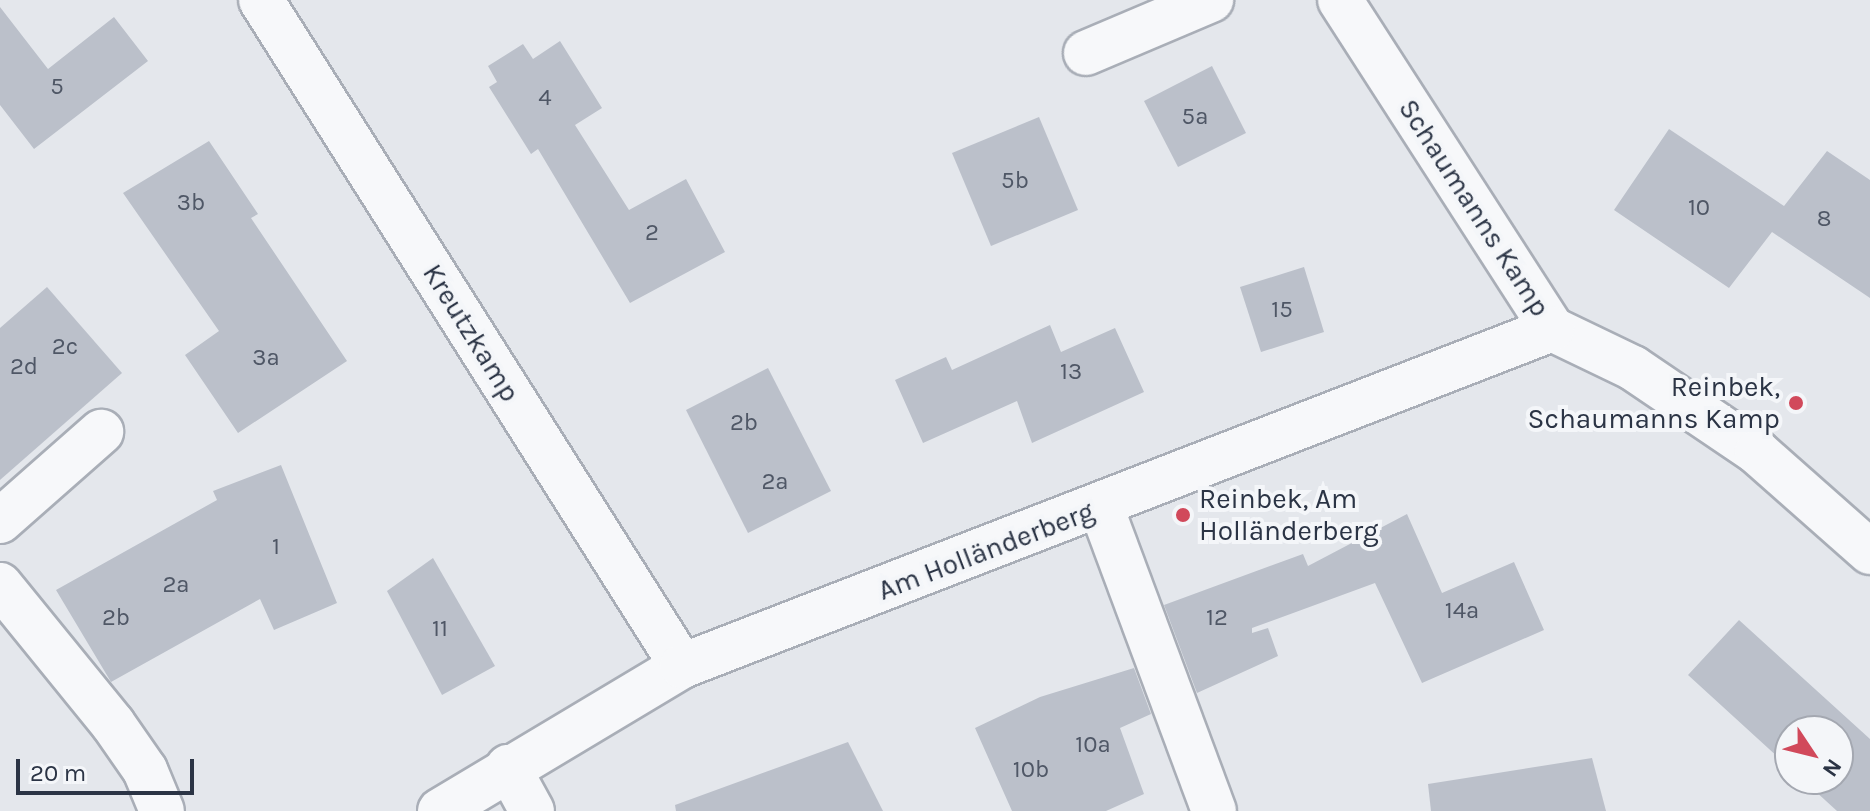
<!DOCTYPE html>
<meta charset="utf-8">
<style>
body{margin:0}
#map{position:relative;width:1870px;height:811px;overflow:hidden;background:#e4e7ec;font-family:Karla,sans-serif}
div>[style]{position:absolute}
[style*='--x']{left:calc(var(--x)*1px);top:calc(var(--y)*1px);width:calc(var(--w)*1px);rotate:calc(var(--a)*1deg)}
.building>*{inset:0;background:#bbc0ca}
.roads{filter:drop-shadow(2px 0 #a9aeb7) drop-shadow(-2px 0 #a9aeb7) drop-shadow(0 2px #a9aeb7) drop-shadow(0 -2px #a9aeb7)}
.minor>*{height:44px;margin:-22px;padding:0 22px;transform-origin:22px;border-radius:22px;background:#f7f8fa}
.dots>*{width:22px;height:22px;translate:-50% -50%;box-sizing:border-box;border:4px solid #f4f6f9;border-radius:50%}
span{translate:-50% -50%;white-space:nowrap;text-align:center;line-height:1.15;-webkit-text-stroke:8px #f4f6f9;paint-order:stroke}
.number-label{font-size:24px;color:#4f5766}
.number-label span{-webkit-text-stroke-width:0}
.street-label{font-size:28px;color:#2b3445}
.poi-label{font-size:28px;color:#2b3445}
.right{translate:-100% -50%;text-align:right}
.left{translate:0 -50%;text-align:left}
.north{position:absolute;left:1774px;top:715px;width:80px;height:80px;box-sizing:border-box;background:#f4f6f9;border:2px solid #a4a8b1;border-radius:50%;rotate:125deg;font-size:22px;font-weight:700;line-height:32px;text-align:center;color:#2b3445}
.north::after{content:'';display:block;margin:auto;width:28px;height:36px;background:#d1495b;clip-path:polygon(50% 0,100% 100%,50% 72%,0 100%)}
.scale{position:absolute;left:16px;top:759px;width:178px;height:36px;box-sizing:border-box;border:4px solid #2b3445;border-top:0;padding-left:10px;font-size:24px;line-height:28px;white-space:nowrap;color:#2b3445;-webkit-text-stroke:6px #f4f6f9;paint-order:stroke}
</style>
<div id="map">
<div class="building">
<div style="clip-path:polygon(0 7px,48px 69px,114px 17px,148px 61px,34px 149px,0 105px)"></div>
<div style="clip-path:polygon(560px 41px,602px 108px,575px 125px,629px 210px,686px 179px,725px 252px,630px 303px,538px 149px,531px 154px,489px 87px,497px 82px,488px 66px,523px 44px,533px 59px)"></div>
<div style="clip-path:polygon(1212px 66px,1246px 133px,1178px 167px,1144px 101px)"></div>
<div style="clip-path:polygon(1039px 117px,1078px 210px,991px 246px,952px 153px)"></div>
<div style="clip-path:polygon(1669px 129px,1784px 206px,1827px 151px,1870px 180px,1870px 298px,1772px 232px,1729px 288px,1614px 210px)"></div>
<div style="clip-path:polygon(209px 141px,258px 214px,251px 218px,347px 361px,238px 433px,185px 355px,219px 331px,123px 193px)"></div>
<div style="clip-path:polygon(1304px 267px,1324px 332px,1261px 352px,1240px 287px)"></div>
<div style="clip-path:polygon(47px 287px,122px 373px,0 480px,0 328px)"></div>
<div style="clip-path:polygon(1050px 325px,1061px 352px,1115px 328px,1144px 392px,1032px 443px,1017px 401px,923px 443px,895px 380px,946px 357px,952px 370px)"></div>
<div style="clip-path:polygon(768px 368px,831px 491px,748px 533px,686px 410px)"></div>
<div style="clip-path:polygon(281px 465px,337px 603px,274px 630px,260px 599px,111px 682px,56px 590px,217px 500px,213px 491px)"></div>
<div style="clip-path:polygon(1407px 514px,1442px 593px,1514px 562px,1544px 630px,1422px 683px,1375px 583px,1252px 628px,1252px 633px,1268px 628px,1278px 656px,1197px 693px,1164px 605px,1303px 554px,1308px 566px)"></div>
<div style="clip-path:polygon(433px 558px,495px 666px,442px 695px,387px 591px)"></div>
<div style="clip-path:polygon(1739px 620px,1870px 739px,1870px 811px,1837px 811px,1802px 779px,1838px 779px,1838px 731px,1790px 731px,1790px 768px,1688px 675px)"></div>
<div style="clip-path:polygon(1134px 668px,1151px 714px,1120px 728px,1144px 794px,1106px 811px,1012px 811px,975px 728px,1040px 697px)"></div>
<div style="clip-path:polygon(848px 742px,883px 811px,676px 811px,675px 805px)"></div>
<div style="clip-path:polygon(1592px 758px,1606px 811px,1431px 811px,1428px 784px)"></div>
</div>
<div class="roads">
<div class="minor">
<div style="--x:261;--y:0;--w:788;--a:57.7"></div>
<div style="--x:1340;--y:0;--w:391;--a:57.2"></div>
<div style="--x:1552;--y:329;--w:90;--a:25.7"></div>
<div style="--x:1633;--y:368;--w:150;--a:34.1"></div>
<div style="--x:1757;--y:452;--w:151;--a:41.5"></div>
<div style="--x:1086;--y:53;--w:136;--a:-23"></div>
<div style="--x:1101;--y:507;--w:324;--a:69.6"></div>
<div style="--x:0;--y:521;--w:135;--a:-41.4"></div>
<div style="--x:0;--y:585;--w:179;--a:50.9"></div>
<div style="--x:113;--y:724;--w:56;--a:55.2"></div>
<div style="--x:145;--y:770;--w:44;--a:67.5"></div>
<div style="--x:508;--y:767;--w:50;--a:61.4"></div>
<div style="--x:440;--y:811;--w:282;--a:-30.9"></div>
<div style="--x:682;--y:666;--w:933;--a:-21.17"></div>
</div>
</div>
<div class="dots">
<div style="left:1796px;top:403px;background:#d1495b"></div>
<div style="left:1183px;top:515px;background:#d1495b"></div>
</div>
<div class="number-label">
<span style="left:57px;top:87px">5</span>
<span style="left:545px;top:98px">4</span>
<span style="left:1195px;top:117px">5a</span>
<span style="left:1015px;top:181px">5b</span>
<span style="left:191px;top:203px">3b</span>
<span style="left:1699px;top:208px">10</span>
<span style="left:1824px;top:219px">8</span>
<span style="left:652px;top:233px">2</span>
<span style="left:1282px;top:310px">15</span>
<span style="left:65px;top:347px">2c</span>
<span style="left:266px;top:358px">3a</span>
<span style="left:24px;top:367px">2d</span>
<span style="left:1071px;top:372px">13</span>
<span style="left:744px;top:423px">2b</span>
<span style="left:775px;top:482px">2a</span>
<span style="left:276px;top:547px">1</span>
<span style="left:176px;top:585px">2a</span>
<span style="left:1462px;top:611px">14a</span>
<span style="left:116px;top:618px">2b</span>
<span style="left:1217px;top:618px">12</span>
<span style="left:440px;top:629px">11</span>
<span style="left:1093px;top:745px">10a</span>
<span style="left:1031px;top:770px">10b</span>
</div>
<div class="street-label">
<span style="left:1474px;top:208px;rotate:57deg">Schaumanns Kamp</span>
<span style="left:471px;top:333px;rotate:58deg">Kreutzkamp</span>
<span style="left:986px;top:551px;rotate:-21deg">Am Holländerberg</span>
</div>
<div class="poi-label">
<span class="right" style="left:1780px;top:403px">Reinbek,<br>Schaumanns Kamp</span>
<span class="left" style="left:1199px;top:515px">Reinbek, Am<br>Holländerberg</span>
</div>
<div class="north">N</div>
<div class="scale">20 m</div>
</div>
